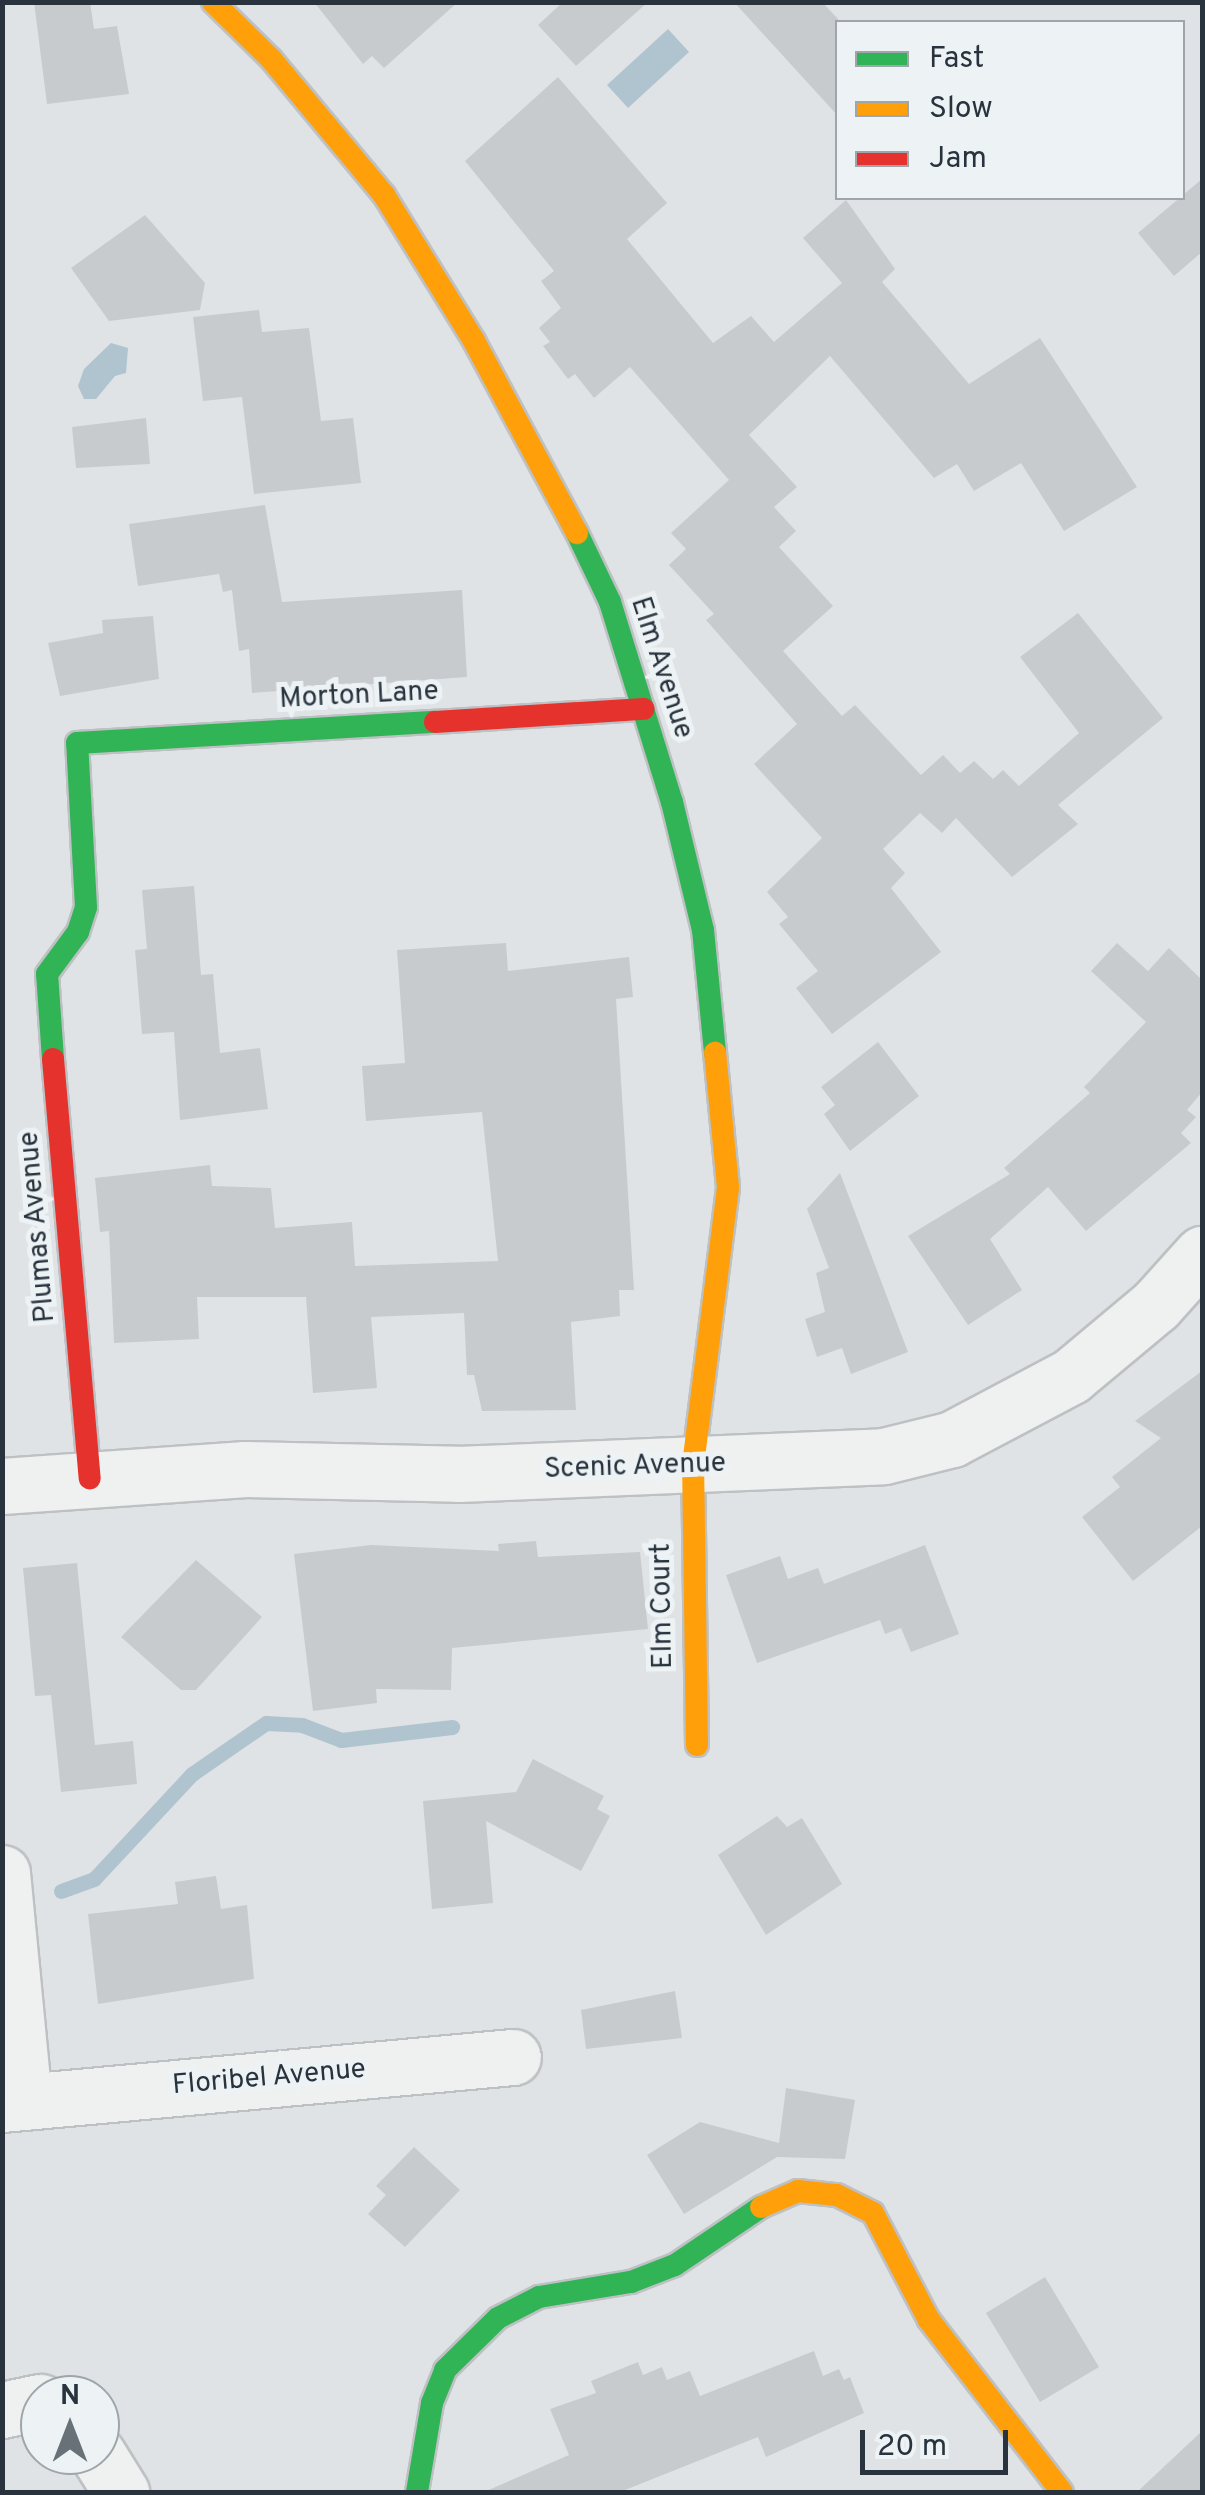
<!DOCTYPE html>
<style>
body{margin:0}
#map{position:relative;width:1205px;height:2495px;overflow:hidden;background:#e0e3e5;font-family:Overpass,sans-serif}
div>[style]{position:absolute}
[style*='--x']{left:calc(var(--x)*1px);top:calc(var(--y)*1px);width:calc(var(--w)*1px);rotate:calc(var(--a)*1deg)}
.water>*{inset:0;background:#afc4cf}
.stream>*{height:15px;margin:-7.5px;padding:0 7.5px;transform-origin:7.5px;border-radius:7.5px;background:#afc4cf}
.building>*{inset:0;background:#c8cbcd}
.roads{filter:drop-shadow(2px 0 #bec1c3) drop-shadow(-2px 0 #bec1c3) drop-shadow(0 2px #bec1c3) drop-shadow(0 -2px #bec1c3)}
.street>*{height:55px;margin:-27.5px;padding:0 27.5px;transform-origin:27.5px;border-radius:27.5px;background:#eff1f1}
.fast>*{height:22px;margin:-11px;padding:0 11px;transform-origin:11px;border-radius:11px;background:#30b455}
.slow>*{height:22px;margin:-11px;padding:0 11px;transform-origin:11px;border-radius:11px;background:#ff9f0a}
.jam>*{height:22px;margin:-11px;padding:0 11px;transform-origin:11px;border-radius:11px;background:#e5322d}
span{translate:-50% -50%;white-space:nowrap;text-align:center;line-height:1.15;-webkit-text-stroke:10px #edf2f5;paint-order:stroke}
.street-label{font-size:28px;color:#28333d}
.frame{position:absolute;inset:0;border:5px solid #28333d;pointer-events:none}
.legend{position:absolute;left:835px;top:20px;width:350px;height:180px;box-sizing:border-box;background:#edf2f5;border:2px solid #9ea6ab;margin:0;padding:12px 18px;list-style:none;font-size:30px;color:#28333d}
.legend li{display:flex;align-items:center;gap:20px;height:50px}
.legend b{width:50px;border:2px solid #9ea6ab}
.north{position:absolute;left:20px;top:2375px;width:100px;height:100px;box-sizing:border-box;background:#edf2f5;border:2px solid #9ea6ab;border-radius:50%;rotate:0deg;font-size:28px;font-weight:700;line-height:40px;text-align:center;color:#28333d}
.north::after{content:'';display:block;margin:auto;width:35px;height:45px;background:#687178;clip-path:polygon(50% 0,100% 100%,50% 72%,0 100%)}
.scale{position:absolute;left:860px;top:2430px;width:148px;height:45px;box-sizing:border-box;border:5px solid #28333d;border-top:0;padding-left:12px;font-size:30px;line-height:35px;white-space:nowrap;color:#28333d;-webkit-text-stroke:8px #edf2f5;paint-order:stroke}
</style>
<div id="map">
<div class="water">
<div style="clip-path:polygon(668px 29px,689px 52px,628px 108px,607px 85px)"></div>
<div style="clip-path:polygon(111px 343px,128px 348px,126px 373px,115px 376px,96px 399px,84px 399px,78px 386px,84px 369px)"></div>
</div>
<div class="stream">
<div style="--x:61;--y:1891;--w:35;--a:-20"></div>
<div style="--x:94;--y:1879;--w:144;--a:-47"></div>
<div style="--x:192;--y:1774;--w:90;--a:-34.6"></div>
<div style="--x:266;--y:1723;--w:36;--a:3"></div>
<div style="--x:302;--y:1725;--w:42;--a:21"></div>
<div style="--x:341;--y:1740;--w:112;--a:-6.7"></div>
</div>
<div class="building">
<div style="clip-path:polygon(34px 2px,90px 2px,94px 29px,117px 26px,129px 94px,47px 104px)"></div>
<div style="clip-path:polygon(314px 2px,458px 2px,384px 68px,372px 56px,363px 64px)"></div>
<div style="clip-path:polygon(563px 2px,648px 2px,576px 66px,538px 25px)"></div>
<div style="clip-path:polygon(734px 2px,822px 2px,838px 19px,838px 116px)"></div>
<div style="clip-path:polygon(558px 77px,667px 203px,627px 239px,713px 343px,751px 316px,774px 342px,842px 283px,803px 238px,846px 200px,895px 269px,882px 282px,969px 384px,1040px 338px,1137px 487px,1064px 531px,1021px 463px,974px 491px,957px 464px,934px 478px,830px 356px,749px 435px,797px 487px,774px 507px,796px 531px,779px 547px,833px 606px,783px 651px,842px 716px,855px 705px,921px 775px,943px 755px,960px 773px,974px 761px,993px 779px,1003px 770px,1019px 786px,1079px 733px,1020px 657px,1078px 613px,1163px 718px,1058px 805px,1078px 824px,1012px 877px,956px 818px,942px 833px,920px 813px,883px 849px,905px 873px,891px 888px,941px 952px,832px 1034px,796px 988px,818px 971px,779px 924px,788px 917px,767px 892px,822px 838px,754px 764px,797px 724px,706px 620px,714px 614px,669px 565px,686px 549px,671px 533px,729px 480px,630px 367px,594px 398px,575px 374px,568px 379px,543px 346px,550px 342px,539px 328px,561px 308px,541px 281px,554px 271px,465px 161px)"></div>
<div style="clip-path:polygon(1202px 179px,1202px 252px,1174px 276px,1138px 233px)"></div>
<div style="clip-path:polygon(145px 215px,205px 283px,200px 310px,109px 321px,71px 268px)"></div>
<div style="clip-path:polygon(259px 310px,262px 332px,309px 328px,321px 421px,353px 418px,361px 483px,254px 494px,242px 397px,203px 401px,193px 317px)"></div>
<div style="clip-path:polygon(146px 418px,150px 464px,76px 468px,72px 427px)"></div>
<div style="clip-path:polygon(265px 505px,282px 602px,462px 590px,467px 677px,252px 693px,249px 649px,239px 651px,232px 590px,223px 592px,219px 574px,138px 586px,129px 524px)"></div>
<div style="clip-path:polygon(153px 616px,159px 679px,60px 696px,48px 643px,103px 633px,102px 620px)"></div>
<div style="clip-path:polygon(194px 886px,201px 975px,213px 974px,220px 1053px,260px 1048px,268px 1109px,180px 1120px,174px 1032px,142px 1034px,135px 950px,147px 949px,142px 890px)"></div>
<div style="clip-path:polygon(506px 943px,508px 971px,629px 957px,633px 997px,616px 999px,634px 1290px,619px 1290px,620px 1316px,571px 1322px,576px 1410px,482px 1411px,474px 1375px,467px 1375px,464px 1313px,371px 1317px,377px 1388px,313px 1393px,306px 1297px,197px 1297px,199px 1339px,114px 1343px,109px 1231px,100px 1232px,95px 1178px,210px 1165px,212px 1186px,271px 1188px,275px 1228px,352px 1222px,355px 1266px,498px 1261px,482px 1112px,366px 1121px,362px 1066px,405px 1063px,397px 950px)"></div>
<div style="clip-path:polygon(1117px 943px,1148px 971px,1169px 948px,1202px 980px,1202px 1092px,1187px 1110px,1196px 1117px,1181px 1133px,1191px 1143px,1086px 1231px,1048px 1187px,990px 1239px,1022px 1290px,968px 1325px,908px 1236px,1010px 1174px,1004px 1168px,1090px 1093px,1084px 1087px,1146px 1022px,1091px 971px)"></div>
<div style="clip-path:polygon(878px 1042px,919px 1096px,850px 1151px,824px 1114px,835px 1105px,821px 1087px)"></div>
<div style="clip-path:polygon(840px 1173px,908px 1352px,851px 1374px,842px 1348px,817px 1357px,805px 1319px,825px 1312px,816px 1273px,829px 1268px,807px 1209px)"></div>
<div style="clip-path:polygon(1202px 1371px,1202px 1526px,1133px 1581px,1082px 1517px,1120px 1487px,1112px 1477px,1161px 1438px,1135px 1421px)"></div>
<div style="clip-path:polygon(536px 1541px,538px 1557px,640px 1552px,648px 1629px,452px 1648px,451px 1690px,376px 1689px,377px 1703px,313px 1711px,294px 1554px,371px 1545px,499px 1551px,498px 1544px)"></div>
<div style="clip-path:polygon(925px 1545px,959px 1634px,911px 1652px,901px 1628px,885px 1634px,880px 1620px,757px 1663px,726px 1575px,780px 1556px,788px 1579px,818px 1568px,824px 1584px)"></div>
<div style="clip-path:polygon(196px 1560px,262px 1617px,196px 1690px,181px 1690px,121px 1637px)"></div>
<div style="clip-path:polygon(77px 1563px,95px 1745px,133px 1741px,137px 1784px,61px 1792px,51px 1695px,35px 1696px,23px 1568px)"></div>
<div style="clip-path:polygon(533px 1759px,604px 1796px,597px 1809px,610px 1816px,581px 1871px,486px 1821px,493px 1903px,432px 1909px,423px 1801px,516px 1792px)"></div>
<div style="clip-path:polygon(777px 1816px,787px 1827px,802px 1818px,842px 1884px,766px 1935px,718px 1855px)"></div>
<div style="clip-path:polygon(216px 1876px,221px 1909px,247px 1905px,254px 1979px,98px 2004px,88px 1914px,178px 1904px,175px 1882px)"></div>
<div style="clip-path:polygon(675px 1991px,682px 2038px,586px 2049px,581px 2010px)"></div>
<div style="clip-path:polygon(786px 2088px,855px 2100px,845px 2159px,777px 2157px,684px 2214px,647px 2155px,700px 2122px,779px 2143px)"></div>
<div style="clip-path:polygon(414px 2147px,460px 2190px,405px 2247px,368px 2214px,386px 2195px,376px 2186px)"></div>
<div style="clip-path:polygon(1045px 2277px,1099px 2367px,1040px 2402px,986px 2313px)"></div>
<div style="clip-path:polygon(814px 2351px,823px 2376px,839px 2369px,844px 2380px,850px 2377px,864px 2413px,766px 2457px,758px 2437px,620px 2492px,484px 2492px,569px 2455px,550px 2409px,596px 2393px,591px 2381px,638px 2362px,643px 2375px,662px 2367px,667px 2380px,690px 2371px,700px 2396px)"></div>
<div style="clip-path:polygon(1202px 2431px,1202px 2492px,1137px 2492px)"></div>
</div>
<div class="roads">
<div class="street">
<div style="--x:2;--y:1486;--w:244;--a:-4"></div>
<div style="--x:245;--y:1469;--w:213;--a:1.3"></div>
<div style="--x:458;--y:1474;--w:426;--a:-2.4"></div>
<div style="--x:884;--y:1456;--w:70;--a:-14"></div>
<div style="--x:952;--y:1439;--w:135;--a:-27.9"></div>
<div style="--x:1071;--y:1376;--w:111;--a:-39.9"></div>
<div style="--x:1156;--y:1305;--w:69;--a:-48"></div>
<div style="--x:2;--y:1873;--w:228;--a:84.5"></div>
<div style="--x:2;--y:2104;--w:513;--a:-5.26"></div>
<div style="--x:2;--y:2410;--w:39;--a:-12"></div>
<div style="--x:98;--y:2455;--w:44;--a:58.1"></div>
</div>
<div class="fast">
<div style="--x:577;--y:533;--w:76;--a:64.4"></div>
<div style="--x:610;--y:602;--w:209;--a:72.8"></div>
<div style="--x:672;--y:802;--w:132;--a:76.4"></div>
<div style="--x:703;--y:930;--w:124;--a:84.4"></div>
<div style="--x:53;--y:1059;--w:85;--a:-94"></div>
<div style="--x:47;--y:974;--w:52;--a:-53.6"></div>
<div style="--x:78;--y:932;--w:26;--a:-72"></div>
<div style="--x:86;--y:907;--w:164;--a:-93.1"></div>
<div style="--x:77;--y:743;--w:359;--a:-3.4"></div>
<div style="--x:417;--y:2492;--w:90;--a:-80.4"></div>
<div style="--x:432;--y:2403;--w:35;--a:-68"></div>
<div style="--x:445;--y:2370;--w:74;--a:-44.5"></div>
<div style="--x:498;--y:2318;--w:46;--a:-27.1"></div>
<div style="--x:539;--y:2297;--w:93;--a:-9.3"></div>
<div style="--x:631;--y:2282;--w:47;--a:-21.1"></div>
<div style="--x:675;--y:2265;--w:104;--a:-34"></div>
</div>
<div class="slow">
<div style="--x:213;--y:2;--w:81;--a:44.5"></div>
<div style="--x:271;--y:59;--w:177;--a:50.3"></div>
<div style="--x:384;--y:195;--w:172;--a:58.3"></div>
<div style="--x:474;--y:341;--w:218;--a:61.8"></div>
<div style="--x:697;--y:1745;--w:280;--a:-90.8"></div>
<div style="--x:693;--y:1465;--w:280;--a:-82.8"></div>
<div style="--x:728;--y:1187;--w:135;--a:-95.5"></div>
<div style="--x:761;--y:2207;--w:40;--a:-23.4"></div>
<div style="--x:798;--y:2191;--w:39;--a:6"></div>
<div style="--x:837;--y:2195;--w:40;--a:26.6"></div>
<div style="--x:873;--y:2213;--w:121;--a:62.4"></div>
<div style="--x:929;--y:2320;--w:217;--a:52.3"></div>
</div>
<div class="jam">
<div style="--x:435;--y:722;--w:209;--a:-3.6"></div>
<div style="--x:53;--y:1059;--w:421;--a:85"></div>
</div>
</div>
<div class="street-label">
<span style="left:661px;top:668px;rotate:72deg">Elm Avenue</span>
<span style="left:359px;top:696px;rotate:-3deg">Morton Lane</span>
<span style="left:38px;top:1227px;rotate:-95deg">Plumas Avenue</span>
<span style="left:635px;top:1467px;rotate:-2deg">Scenic Avenue</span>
<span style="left:663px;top:1606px;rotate:-91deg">Elm Court</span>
<span style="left:269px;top:2078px;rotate:-5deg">Floribel Avenue</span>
</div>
<div class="frame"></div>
<ul class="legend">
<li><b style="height:12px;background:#30b455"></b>Fast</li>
<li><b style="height:12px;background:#ff9f0a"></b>Slow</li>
<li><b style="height:12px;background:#e5322d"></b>Jam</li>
</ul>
<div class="north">N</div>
<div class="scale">20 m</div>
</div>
